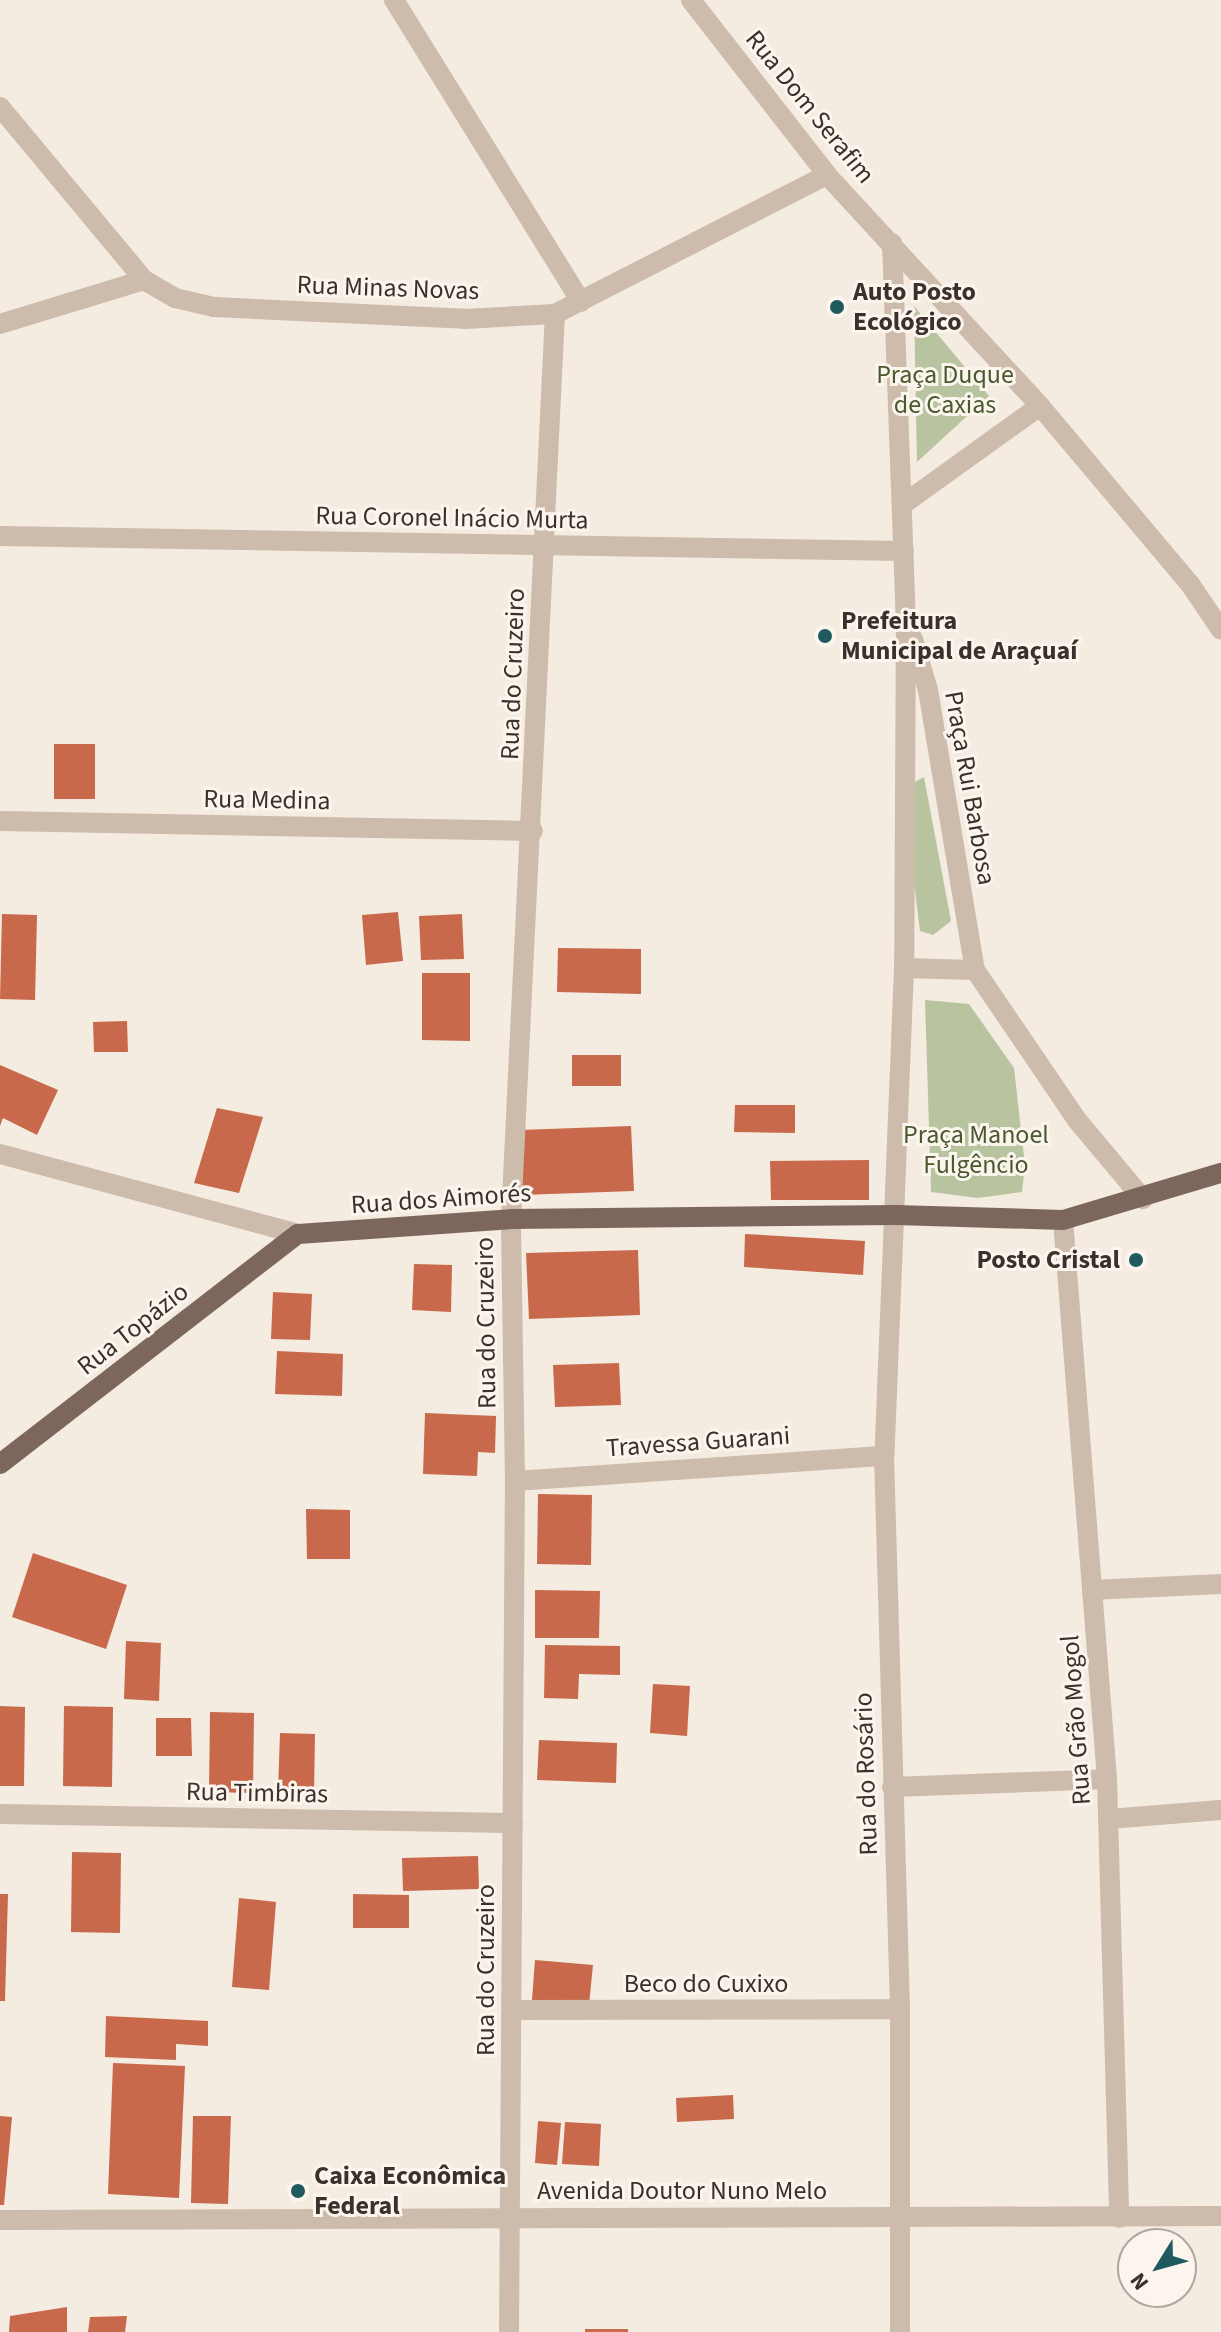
<!DOCTYPE html>
<meta charset="utf-8">
<style>
body{margin:0}
#map{position:relative;width:1221px;height:2332px;overflow:hidden;background:#f4ebe1;font-family:"Source Sans 3",sans-serif}
div>[style]{position:absolute}
[style*='--x']{left:calc(var(--x)*1px);top:calc(var(--y)*1px);width:calc(var(--w)*1px);rotate:calc(var(--a)*1deg)}
.green>*{inset:0;background:#b8c4a0}
.building>*{inset:0;background:#c8694b}
.minor>*{height:20px;margin:-10px;padding:0 10px;transform-origin:10px;border-radius:10px;background:#cdbbac}
.major>*{height:20px;margin:-10px;padding:0 10px;transform-origin:10px;border-radius:10px;background:#7d675c}
.dots>*{width:22px;height:22px;translate:-50% -50%;box-sizing:border-box;border:4px solid #fbf5ee;border-radius:50%}
span{translate:-50% -50%;white-space:nowrap;text-align:center;line-height:1.15;-webkit-text-stroke:6px #fbf5ee;paint-order:stroke}
.street-label{font-size:26px;color:#3b302b}
.poi-label{font-size:26px;color:#3b302b;font-weight:700}
.left{translate:0 -50%;text-align:left}
.right{translate:-100% -50%;text-align:right}
.park-label{font-size:26px;color:#4a5a2e}
.north{position:absolute;left:1117px;top:2228px;width:80px;height:80px;box-sizing:border-box;background:#fbf5ee;border:2px solid #aea6a0;border-radius:50%;rotate:233deg;font-size:22px;font-weight:700;line-height:32px;text-align:center;color:#3b302b}
.north::after{content:'';display:block;margin:auto;width:28px;height:36px;background:#1f5a5e;clip-path:polygon(50% 0,100% 100%,50% 72%,0 100%)}
</style>
<div id="map">
<div class="green">
<div style="clip-path:polygon(914px 306px,989px 396px,917px 462px)"></div>
<div style="clip-path:polygon(924px 777px,951px 921px,933px 935px,920px 931px,913px 874px,913px 783px)"></div>
<div style="clip-path:polygon(925px 1000px,969px 1004px,1014px 1068px,1025px 1165px,1022px 1192px,978px 1198px,931px 1192px)"></div>
</div>
<div class="building">
<div style="clip-path:polygon(54px 744px,95px 744px,95px 799px,54px 799px)"></div>
<div style="clip-path:polygon(398px 912px,403px 961px,366px 965px,362px 915px)"></div>
<div style="clip-path:polygon(2px 914px,37px 915px,35px 1000px,0 999px)"></div>
<div style="clip-path:polygon(462px 914px,464px 959px,421px 960px,419px 916px)"></div>
<div style="clip-path:polygon(558px 948px,641px 949px,641px 994px,557px 992px)"></div>
<div style="clip-path:polygon(422px 973px,470px 973px,470px 1041px,422px 1040px)"></div>
<div style="clip-path:polygon(127px 1021px,128px 1052px,94px 1052px,93px 1022px)"></div>
<div style="clip-path:polygon(572px 1055px,621px 1055px,621px 1086px,572px 1086px)"></div>
<div style="clip-path:polygon(0 1065px,58px 1090px,37px 1135px,3px 1118px,0 1126px)"></div>
<div style="clip-path:polygon(735px 1105px,795px 1105px,795px 1133px,734px 1132px)"></div>
<div style="clip-path:polygon(217px 1108px,263px 1117px,239px 1193px,194px 1183px)"></div>
<div style="clip-path:polygon(631px 1126px,634px 1191px,522px 1195px,520px 1130px)"></div>
<div style="clip-path:polygon(869px 1160px,869px 1200px,771px 1200px,770px 1161px)"></div>
<div style="clip-path:polygon(745px 1234px,865px 1241px,863px 1275px,744px 1267px)"></div>
<div style="clip-path:polygon(638px 1250px,640px 1315px,529px 1319px,526px 1253px)"></div>
<div style="clip-path:polygon(414px 1264px,452px 1265px,451px 1312px,412px 1310px)"></div>
<div style="clip-path:polygon(273px 1292px,312px 1294px,310px 1340px,271px 1339px)"></div>
<div style="clip-path:polygon(277px 1351px,343px 1354px,342px 1396px,275px 1394px)"></div>
<div style="clip-path:polygon(619px 1363px,621px 1405px,555px 1407px,553px 1365px)"></div>
<div style="clip-path:polygon(425px 1413px,496px 1416px,495px 1453px,478px 1452px,477px 1476px,423px 1474px)"></div>
<div style="clip-path:polygon(538px 1494px,592px 1495px,591px 1565px,537px 1564px)"></div>
<div style="clip-path:polygon(306px 1509px,350px 1510px,350px 1559px,307px 1559px)"></div>
<div style="clip-path:polygon(33px 1553px,127px 1585px,106px 1649px,12px 1617px)"></div>
<div style="clip-path:polygon(535px 1590px,600px 1591px,599px 1638px,535px 1638px)"></div>
<div style="clip-path:polygon(126px 1641px,161px 1643px,159px 1701px,124px 1699px)"></div>
<div style="clip-path:polygon(545px 1645px,620px 1646px,620px 1675px,579px 1674px,578px 1699px,544px 1698px)"></div>
<div style="clip-path:polygon(653px 1684px,690px 1686px,687px 1736px,650px 1733px)"></div>
<div style="clip-path:polygon(0 1706px,25px 1707px,24px 1786px,0 1786px)"></div>
<div style="clip-path:polygon(64px 1706px,113px 1707px,112px 1787px,63px 1786px)"></div>
<div style="clip-path:polygon(210px 1712px,254px 1713px,253px 1793px,209px 1792px)"></div>
<div style="clip-path:polygon(156px 1718px,191px 1718px,192px 1756px,156px 1756px)"></div>
<div style="clip-path:polygon(280px 1733px,315px 1734px,314px 1793px,278px 1791px)"></div>
<div style="clip-path:polygon(539px 1740px,617px 1743px,616px 1783px,537px 1780px)"></div>
<div style="clip-path:polygon(72px 1852px,121px 1853px,120px 1933px,71px 1932px)"></div>
<div style="clip-path:polygon(478px 1856px,479px 1889px,403px 1891px,402px 1858px)"></div>
<div style="clip-path:polygon(0 1894px,8px 1894px,5px 2001px,0 2001px)"></div>
<div style="clip-path:polygon(353px 1894px,409px 1895px,409px 1928px,353px 1928px)"></div>
<div style="clip-path:polygon(239px 1898px,276px 1902px,269px 1990px,232px 1987px)"></div>
<div style="clip-path:polygon(535px 1960px,593px 1965px,589px 2005px,532px 2000px)"></div>
<div style="clip-path:polygon(106px 2016px,208px 2021px,208px 2046px,176px 2044px,176px 2060px,105px 2057px)"></div>
<div style="clip-path:polygon(113px 2063px,185px 2066px,179px 2198px,108px 2194px)"></div>
<div style="clip-path:polygon(733px 2095px,734px 2119px,677px 2122px,676px 2098px)"></div>
<div style="clip-path:polygon(0 2116px,12px 2117px,4px 2205px,0 2205px)"></div>
<div style="clip-path:polygon(193px 2116px,231px 2116px,228px 2204px,191px 2203px)"></div>
<div style="clip-path:polygon(538px 2121px,561px 2123px,557px 2165px,535px 2163px)"></div>
<div style="clip-path:polygon(565px 2122px,601px 2124px,599px 2166px,562px 2164px)"></div>
<div style="clip-path:polygon(67px 2307px,67px 2332px,9px 2332px,10px 2316px)"></div>
<div style="clip-path:polygon(127px 2316px,125px 2332px,88px 2332px,90px 2317px)"></div>
<div style="clip-path:polygon(585px 2329px,628px 2329px,628px 2332px,585px 2332px)"></div>
</div>
<div class="minor">
<div style="--x:394;--y:0;--w:355;--a:58.2"></div>
<div style="--x:691;--y:0;--w:222;--a:52.1"></div>
<div style="--x:827;--y:175;--w:314;--a:47.3"></div>
<div style="--x:1040;--y:406;--w:233;--a:49.9"></div>
<div style="--x:1190;--y:584;--w:55;--a:56"></div>
<div style="--x:0;--y:107;--w:225;--a:50.2"></div>
<div style="--x:144;--y:280;--w:36;--a:30"></div>
<div style="--x:175;--y:298;--w:40;--a:13"></div>
<div style="--x:214;--y:307;--w:251;--a:2.7"></div>
<div style="--x:465;--y:319;--w:90;--a:-3.2"></div>
<div style="--x:555;--y:314;--w:305;--a:-27.1"></div>
<div style="--x:892;--y:243;--w:373;--a:87.9"></div>
<div style="--x:906;--y:616;--w:352;--a:90.3"></div>
<div style="--x:904;--y:968;--w:488;--a:92.3"></div>
<div style="--x:884;--y:1456;--w:553;--a:88.34"></div>
<div style="--x:900;--y:2009;--w:323;--a:90"></div>
<div style="--x:0;--y:324;--w:151;--a:-17"></div>
<div style="--x:902;--y:505;--w:170;--a:-35.7"></div>
<div style="--x:0;--y:536;--w:904;--a:0.95"></div>
<div style="--x:913;--y:639;--w:53;--a:73.6"></div>
<div style="--x:928;--y:690;--w:284;--a:80.5"></div>
<div style="--x:975;--y:970;--w:181;--a:55.8"></div>
<div style="--x:1077;--y:1120;--w:103;--a:50.1"></div>
<div style="--x:0;--y:821;--w:533;--a:1.07"></div>
<div style="--x:904;--y:968;--w:71;--a:1.6"></div>
<div style="--x:0;--y:1154;--w:309;--a:15"></div>
<div style="--x:1063;--y:1220;--w:561;--a:85.5"></div>
<div style="--x:1107;--y:1779;--w:439;--a:88.4"></div>
<div style="--x:515;--y:1481;--w:370;--a:-3.9"></div>
<div style="--x:1092;--y:1590;--w:129;--a:-2.7"></div>
<div style="--x:892;--y:1787;--w:215;--a:-2.1"></div>
<div style="--x:0;--y:1814;--w:513;--a:1.01"></div>
<div style="--x:1109;--y:1819;--w:112;--a:-4.6"></div>
<div style="--x:513;--y:2010;--w:387;--a:-0.1"></div>
<div style="--x:0;--y:2220;--w:1221;--a:-0.19"></div>
<div style="--x:509;--y:2332;--w:851;--a:-89.6"></div>
<div style="--x:515;--y:1481;--w:262;--a:-90.9"></div>
<div style="--x:511;--y:1219;--w:906;--a:-87.22"></div>
</div>
<div class="major">
<div style="--x:0;--y:1464;--w:376;--a:-37.7"></div>
<div style="--x:298;--y:1234;--w:214;--a:-4"></div>
<div style="--x:511;--y:1219;--w:385;--a:-0.6"></div>
<div style="--x:896;--y:1215;--w:167;--a:1.7"></div>
<div style="--x:1063;--y:1220;--w:165;--a:-16.6"></div>
</div>
<div class="dots">
<div style="left:837px;top:307px;background:#1f5a5e"></div>
<div style="left:825px;top:636px;background:#1f5a5e"></div>
<div style="left:1136px;top:1260px;background:#1f5a5e"></div>
<div style="left:298px;top:2191px;background:#1f5a5e"></div>
</div>
<div class="street-label">
<span style="left:810px;top:107px;rotate:51deg">Rua Dom Serafim</span>
<span style="left:388px;top:288px;rotate:2deg">Rua Minas Novas</span>
<span style="left:452px;top:518px;rotate:1deg">Rua Coronel Inácio Murta</span>
<span style="left:513px;top:674px;rotate:-88deg">Rua do Cruzeiro</span>
<span style="left:970px;top:788px;rotate:80deg">Praça Rui Barbosa</span>
<span style="left:267px;top:800px;rotate:1deg">Rua Medina</span>
<span style="left:441px;top:1199px;rotate:-4deg">Rua dos Aimorés</span>
<span style="left:486px;top:1323px;rotate:-91deg">Rua do Cruzeiro</span>
<span style="left:133px;top:1329px;rotate:-38deg">Rua Topázio</span>
<span style="left:698px;top:1442px;rotate:-4deg">Travessa Guarani</span>
<span style="left:1076px;top:1720px;rotate:-94deg">Rua Grão Mogol</span>
<span style="left:866px;top:1774px;rotate:-92deg">Rua do Rosário</span>
<span style="left:257px;top:1793px;rotate:1deg">Rua Timbiras</span>
<span style="left:486px;top:1970px;rotate:-90deg">Rua do Cruzeiro</span>
<span style="left:706px;top:1984px">Beco do Cuxixo</span>
<span style="left:682px;top:2191px">Avenida Doutor Nuno Melo</span>
</div>
<div class="poi-label">
<span class="left" style="left:853px;top:307px">Auto Posto<br>Ecológico</span>
<span class="left" style="left:841px;top:636px">Prefeitura<br>Municipal de Araçuaí</span>
<span class="right" style="left:1120px;top:1260px">Posto Cristal</span>
<span class="left" style="left:314px;top:2191px">Caixa Econômica<br>Federal</span>
</div>
<div class="park-label">
<span style="left:945px;top:390px">Praça Duque<br>de Caxias</span>
<span style="left:976px;top:1150px">Praça Manoel<br>Fulgêncio</span>
</div>
<div class="north">N</div>
</div>
